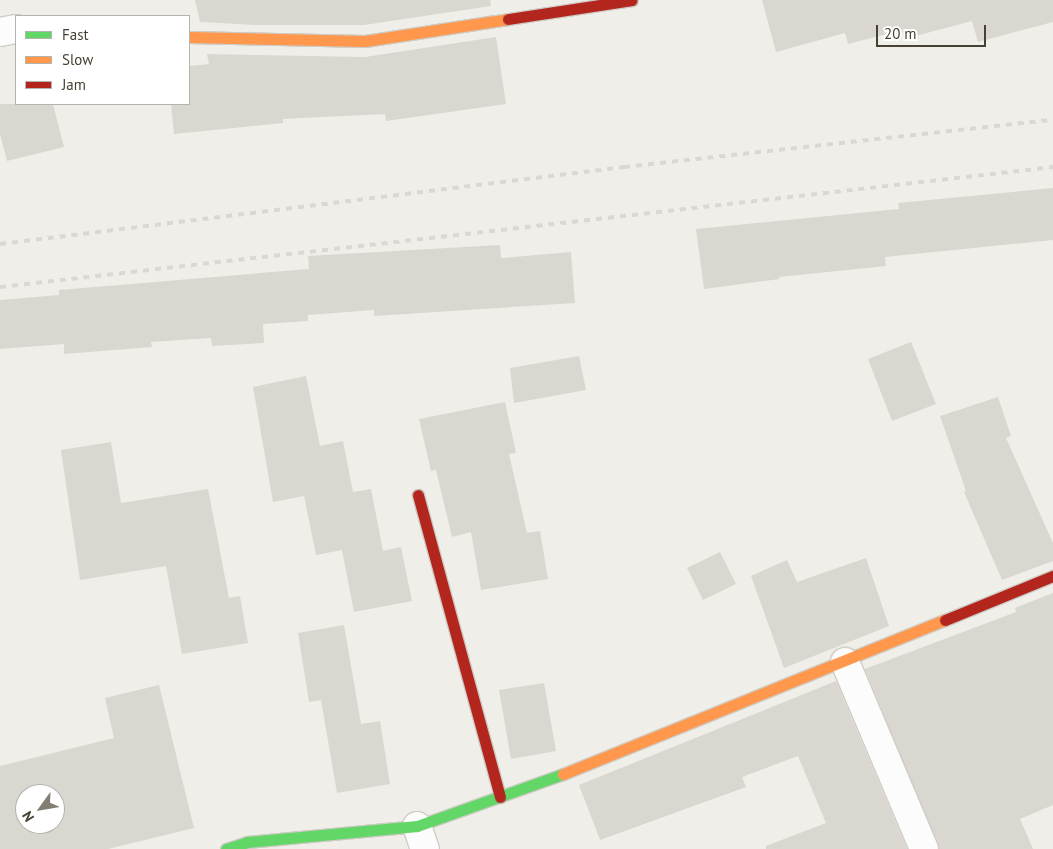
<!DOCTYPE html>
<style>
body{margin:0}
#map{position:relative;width:1053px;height:849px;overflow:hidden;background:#f0eee8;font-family:"PT Sans",sans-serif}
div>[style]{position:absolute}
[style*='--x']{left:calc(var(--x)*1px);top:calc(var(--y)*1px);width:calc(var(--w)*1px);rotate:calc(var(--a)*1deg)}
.building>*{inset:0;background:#d9d7d0}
.roads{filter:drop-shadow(1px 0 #ceccc5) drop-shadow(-1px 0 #ceccc5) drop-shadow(0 1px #ceccc5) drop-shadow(0 -1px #ceccc5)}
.street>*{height:28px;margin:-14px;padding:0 14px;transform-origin:14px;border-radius:14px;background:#fdfcfc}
.fast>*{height:11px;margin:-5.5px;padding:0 5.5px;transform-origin:5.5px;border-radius:5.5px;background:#63d668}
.slow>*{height:11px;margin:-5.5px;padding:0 5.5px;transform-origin:5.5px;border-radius:5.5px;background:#ff974d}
.jam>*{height:11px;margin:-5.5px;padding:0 5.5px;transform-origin:5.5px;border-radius:5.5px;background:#b3261e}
.rail>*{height:4px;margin-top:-2px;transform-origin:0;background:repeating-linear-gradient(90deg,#d8d8d7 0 6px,transparent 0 12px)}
span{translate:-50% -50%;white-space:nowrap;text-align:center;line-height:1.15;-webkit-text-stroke:5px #fff;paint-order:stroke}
.legend{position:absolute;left:15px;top:15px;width:175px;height:90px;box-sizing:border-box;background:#fff;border:1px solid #b5b3ad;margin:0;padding:6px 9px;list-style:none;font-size:15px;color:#464133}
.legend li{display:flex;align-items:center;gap:10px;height:25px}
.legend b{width:25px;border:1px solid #b5b3ad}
.north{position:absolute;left:15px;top:784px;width:50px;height:50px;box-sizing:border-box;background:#fff;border:1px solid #b5b3ad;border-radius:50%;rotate:238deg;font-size:14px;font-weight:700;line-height:20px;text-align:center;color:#464133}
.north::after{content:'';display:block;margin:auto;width:18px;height:22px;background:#827e72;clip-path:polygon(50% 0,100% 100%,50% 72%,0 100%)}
.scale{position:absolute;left:876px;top:25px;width:110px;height:22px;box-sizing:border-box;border:2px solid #464133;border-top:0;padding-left:6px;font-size:15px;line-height:18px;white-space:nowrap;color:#464133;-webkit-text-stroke:4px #fff;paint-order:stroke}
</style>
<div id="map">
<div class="building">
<div style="clip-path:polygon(195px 0,490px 0,491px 6px,364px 25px,256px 25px,200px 22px)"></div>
<div style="clip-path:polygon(762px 0,1053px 0,1053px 22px,978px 42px,972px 21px,904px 39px,902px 30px,848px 44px,845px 33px,776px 52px)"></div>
<div style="clip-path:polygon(496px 37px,506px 104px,386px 121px,385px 114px,283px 119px,283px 123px,174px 134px,171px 104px,189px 104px,189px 66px,209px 64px,207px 54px,365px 57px)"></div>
<div style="clip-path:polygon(0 104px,53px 104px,64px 147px,7px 161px,0 134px)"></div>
<div style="clip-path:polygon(1053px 188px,1053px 240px,885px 257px,886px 266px,779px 277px,780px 279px,704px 289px,696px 229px,899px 209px,898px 203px)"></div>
<div style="clip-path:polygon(500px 245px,501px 258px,571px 252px,575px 303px,374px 316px,374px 310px,308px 315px,308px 321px,263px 324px,264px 343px,212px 346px,211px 338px,151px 342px,152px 347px,64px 354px,64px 344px,0 349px,0 300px,59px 295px,59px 290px,309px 269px,308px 256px)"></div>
<div style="clip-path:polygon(911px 342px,936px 404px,892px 421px,868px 359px)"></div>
<div style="clip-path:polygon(579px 356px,586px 390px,514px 403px,510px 368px)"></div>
<div style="clip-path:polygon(306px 376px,320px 446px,343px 441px,353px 492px,371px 489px,383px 551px,401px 547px,412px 601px,354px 612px,342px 550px,316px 555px,304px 496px,273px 502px,253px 387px)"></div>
<div style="clip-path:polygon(998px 397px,1011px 436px,1006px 438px,1053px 543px,1053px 561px,1002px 580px,964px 492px,966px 491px,940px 416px)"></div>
<div style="clip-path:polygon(505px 402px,516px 453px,509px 454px,527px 533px,540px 531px,548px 579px,481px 590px,471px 532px,452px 537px,436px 470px,431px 471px,419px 419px)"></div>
<div style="clip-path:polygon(111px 442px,121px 503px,208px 489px,229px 598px,240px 596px,248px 643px,182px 654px,166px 566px,80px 580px,61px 450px)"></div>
<div style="clip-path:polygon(720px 552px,736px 584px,703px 600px,687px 568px)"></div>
<div style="clip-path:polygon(866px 558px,889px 626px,784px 668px,751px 576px,787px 560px,797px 582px)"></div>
<div style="clip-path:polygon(1053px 593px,1053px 805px,1020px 819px,1033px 849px,939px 849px,865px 669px,1016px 612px,1015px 608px)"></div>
<div style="clip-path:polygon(344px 625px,361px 724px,380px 721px,390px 784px,337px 793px,321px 700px,309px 702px,298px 633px)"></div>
<div style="clip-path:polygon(836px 681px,907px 849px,766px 849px,766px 846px,826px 823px,798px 756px,742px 777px,746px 787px,600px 840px,579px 785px)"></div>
<div style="clip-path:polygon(544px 683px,556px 751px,511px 759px,499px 690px)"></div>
<div style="clip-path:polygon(evenodd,159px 685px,194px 828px,108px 849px,0 849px,0 766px,114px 738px,105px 698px,159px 685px,25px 794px,55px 794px,55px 824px,25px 824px,25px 794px)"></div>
</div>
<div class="roads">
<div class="street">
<div style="--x:0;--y:32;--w:16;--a:-11"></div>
<div style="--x:845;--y:662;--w:203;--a:67.1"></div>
<div style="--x:417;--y:826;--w:24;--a:71"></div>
</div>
<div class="fast">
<div style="--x:226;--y:849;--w:22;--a:-18"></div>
<div style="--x:247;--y:842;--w:171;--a:-5.4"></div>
<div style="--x:417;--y:826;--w:155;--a:-19.6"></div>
</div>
<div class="slow">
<div style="--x:189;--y:37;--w:176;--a:1.3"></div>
<div style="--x:365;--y:41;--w:145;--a:-8.7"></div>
<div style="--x:563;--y:774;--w:412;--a:-22"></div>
</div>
<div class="jam">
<div style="--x:508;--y:19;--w:125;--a:-8.7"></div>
<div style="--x:418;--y:495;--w:313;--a:74.8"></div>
<div style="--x:945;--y:620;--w:117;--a:-22.2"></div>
</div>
</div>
<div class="rail">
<div style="--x:0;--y:244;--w:629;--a:-7.03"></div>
<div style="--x:624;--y:167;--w:432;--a:-6.3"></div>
<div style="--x:0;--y:287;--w:1060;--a:-6.5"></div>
</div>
<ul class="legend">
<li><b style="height:6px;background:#63d668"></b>Fast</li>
<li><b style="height:6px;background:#ff974d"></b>Slow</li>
<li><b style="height:6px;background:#b3261e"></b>Jam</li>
</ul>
<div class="north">N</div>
<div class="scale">20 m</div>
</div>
